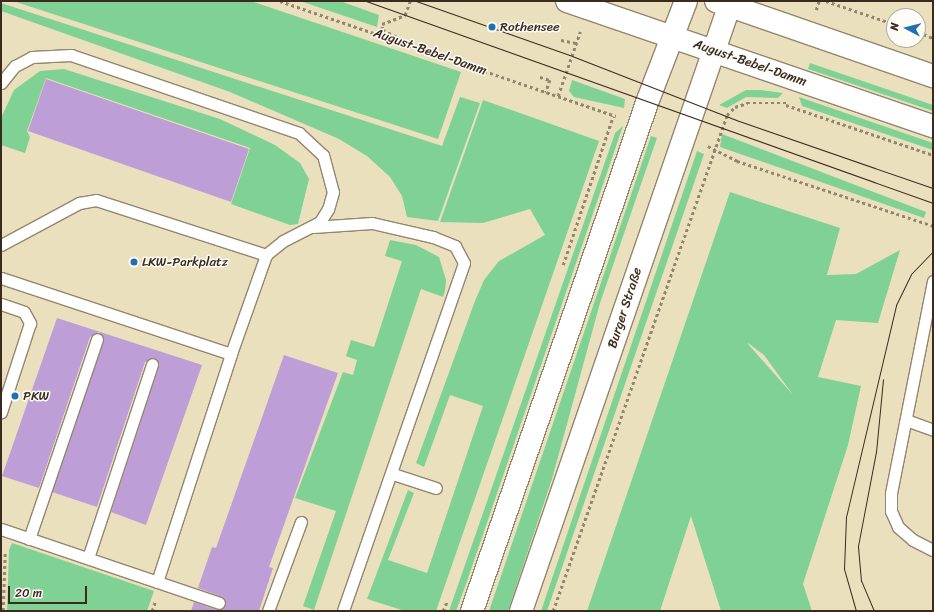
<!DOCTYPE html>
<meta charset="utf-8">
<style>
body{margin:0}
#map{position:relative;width:934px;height:612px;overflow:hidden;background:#ebe0bd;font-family:Sriracha,sans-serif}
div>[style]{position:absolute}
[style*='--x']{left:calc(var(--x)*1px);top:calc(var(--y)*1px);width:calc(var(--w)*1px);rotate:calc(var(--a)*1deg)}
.green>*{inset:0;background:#7fd294}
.building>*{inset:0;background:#bd9ed6}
.path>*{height:2.5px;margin-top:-1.25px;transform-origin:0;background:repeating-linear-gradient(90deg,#93856e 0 3px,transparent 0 6px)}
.roads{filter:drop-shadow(1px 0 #93856e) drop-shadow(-1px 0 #93856e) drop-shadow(0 1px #93856e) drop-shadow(0 -1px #93856e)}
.lane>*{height:11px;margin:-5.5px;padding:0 5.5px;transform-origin:5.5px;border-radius:5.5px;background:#fff}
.street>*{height:22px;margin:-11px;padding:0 11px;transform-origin:11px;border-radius:11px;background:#fff}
.secondary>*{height:22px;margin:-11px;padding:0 11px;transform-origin:11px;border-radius:11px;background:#fff}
.tram>*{height:1px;margin:-0.5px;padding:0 0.5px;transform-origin:0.5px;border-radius:0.5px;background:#3b2a1e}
.dots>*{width:11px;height:11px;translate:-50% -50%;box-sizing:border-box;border:2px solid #fdfcf7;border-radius:50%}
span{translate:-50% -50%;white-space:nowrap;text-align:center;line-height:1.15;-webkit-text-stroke:3px #fdfcf7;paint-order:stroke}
.poi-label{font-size:13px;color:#3b2a1e}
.left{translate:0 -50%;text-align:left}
.street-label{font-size:13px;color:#3b2a1e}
.frame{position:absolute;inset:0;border:2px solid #3b2a1e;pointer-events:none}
.north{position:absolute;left:886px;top:8px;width:40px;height:40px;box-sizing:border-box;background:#fdfcf7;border:1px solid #afa8a0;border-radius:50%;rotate:277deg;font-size:11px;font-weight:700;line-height:16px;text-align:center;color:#3b2a1e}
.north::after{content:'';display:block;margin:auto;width:14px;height:18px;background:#1f6fb2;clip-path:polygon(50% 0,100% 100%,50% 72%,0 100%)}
.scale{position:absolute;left:8px;top:586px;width:79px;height:18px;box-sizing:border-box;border:2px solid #3b2a1e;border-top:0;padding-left:5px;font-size:12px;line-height:14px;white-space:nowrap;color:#3b2a1e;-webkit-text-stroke:3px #fdfcf7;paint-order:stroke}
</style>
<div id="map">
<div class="green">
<div style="clip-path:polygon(13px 1px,251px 1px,461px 72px,438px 139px)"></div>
<div style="clip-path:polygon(300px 1px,340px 1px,379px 15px,377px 27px)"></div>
<div style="clip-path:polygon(1px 3px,442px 146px,460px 97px,480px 103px,438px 221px,407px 217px,402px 196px,390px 177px,367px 156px,339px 139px,230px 92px,1px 11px)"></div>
<div style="clip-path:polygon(810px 63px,933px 105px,933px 111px,808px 69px)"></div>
<div style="clip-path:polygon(64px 69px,220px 119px,275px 145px,300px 163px,309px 179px,298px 224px,290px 225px,231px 204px,250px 148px,46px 78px,27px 131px,30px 137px,25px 153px,1px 145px,1px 118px,14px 90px,40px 71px)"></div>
<div style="clip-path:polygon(572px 80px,625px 99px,624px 108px,574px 97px,569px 91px)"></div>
<div style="clip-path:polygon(746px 90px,761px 90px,783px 93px,778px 98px,746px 97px,727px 108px,719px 105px)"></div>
<div style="clip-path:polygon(799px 97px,933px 143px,933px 150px,802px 106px)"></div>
<div style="clip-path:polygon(483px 100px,599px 141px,436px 611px,405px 611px,367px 599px,408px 490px,414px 493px,388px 560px,427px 573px,483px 406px,450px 395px,424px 467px,416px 463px,475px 301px,484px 280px,499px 261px,545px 235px,530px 209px,483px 223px,440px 222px)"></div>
<div style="clip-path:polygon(623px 126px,465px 587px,456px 611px,449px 611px,615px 133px)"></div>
<div style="clip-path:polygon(722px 134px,926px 212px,924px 218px,720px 147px)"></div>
<div style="clip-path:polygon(651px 136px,657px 138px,600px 303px,552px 479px,508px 611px,489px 611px)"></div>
<div style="clip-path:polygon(697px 151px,704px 154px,547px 611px,541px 611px)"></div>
<div style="clip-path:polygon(evenodd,730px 192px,840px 228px,827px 275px,856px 274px,900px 250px,878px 323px,836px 320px,818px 377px,861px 386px,848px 445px,803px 584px,812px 611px,721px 611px,691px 516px,660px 611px,587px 611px,730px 192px,748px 343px,764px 355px,793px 395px,748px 344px,748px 343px)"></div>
<div style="clip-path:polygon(390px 240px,416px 245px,439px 257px,446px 280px,445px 291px,443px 297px,421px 289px,314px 610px,303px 606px,336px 511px,295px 498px,343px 372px,353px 375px,357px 360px,346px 356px,351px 340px,374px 347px,402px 261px,385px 256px)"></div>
<div style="clip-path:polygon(12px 543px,154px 591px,147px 611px,7px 611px,9px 550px)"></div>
</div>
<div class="building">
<div style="clip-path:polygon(46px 79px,249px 149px,231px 202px,28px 131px)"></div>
<div style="clip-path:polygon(57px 318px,202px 365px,146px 525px,111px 512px,159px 366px,155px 358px,145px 362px,97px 507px,52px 492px,104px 341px,99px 332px,90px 337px,39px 488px,2px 476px)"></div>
<div style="clip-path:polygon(284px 355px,338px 373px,269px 567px,273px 568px,259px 611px,191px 611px,194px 602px,217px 610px,225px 606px,222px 597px,198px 588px,212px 547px,216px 548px)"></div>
</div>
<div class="path">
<div style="--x:280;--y:1;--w:355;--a:18.9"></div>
<div style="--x:826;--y:1;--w:72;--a:18.7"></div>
<div style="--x:816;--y:10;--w:9;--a:-72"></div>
<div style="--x:918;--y:32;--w:16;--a:22"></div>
<div style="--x:395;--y:40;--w:3;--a:-72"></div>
<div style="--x:396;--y:37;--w:16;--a:-153"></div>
<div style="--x:382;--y:30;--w:6;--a:-90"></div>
<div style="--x:382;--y:24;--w:25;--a:-21"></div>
<div style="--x:405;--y:15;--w:15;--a:-70"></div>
<div style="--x:561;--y:40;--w:15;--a:11"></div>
<div style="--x:540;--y:77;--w:10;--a:17"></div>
<div style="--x:550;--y:80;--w:13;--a:108"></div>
<div style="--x:558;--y:96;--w:68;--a:-71"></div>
<div style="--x:786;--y:105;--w:155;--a:18.8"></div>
<div style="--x:708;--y:146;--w:33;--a:27"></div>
<div style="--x:737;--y:161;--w:206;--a:18.3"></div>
<div style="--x:563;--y:265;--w:157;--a:-71.4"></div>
<div style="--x:3;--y:611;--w:60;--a:-88.1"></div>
<div style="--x:152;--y:611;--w:9;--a:-72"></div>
<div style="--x:443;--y:611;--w:11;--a:-68"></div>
<div style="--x:553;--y:611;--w:526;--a:-70.67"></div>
<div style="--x:727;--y:115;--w:11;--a:-45"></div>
<div style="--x:735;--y:107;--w:13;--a:-18"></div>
<div style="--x:747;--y:103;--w:40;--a:0"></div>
</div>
<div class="roads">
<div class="lane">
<div style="--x:1;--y:83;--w:22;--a:-51"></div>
<div style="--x:15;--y:66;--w:19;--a:-28"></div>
<div style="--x:32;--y:57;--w:39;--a:-3"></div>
<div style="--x:71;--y:55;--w:241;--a:18.9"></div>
<div style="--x:299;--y:133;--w:33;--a:43"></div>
<div style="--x:323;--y:155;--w:38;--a:75"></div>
<div style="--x:333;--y:192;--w:18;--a:106"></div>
<div style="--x:328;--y:209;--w:15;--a:122"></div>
<div style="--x:320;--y:222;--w:42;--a:152.8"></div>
<div style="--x:283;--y:241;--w:22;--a:141"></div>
<div style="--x:266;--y:255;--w:105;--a:109.5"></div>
<div style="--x:231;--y:354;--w:242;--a:-161.7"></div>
<div style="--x:313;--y:227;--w:59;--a:-3.9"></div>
<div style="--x:372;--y:223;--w:63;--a:12.9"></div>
<div style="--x:433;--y:237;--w:24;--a:22"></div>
<div style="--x:455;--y:246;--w:19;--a:62"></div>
<div style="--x:464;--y:263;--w:368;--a:109.2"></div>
<div style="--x:1;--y:245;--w:89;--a:-28.3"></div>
<div style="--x:79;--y:203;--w:17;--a:-10"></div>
<div style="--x:96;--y:200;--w:179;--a:17.9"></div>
<div style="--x:933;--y:281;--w:217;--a:101.2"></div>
<div style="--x:891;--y:494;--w:17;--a:90"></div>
<div style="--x:891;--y:511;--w:17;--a:66"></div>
<div style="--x:898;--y:527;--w:20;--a:41"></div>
<div style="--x:913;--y:540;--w:22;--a:27"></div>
<div style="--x:1;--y:304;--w:24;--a:19"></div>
<div style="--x:24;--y:312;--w:13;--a:61"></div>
<div style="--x:30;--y:323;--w:94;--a:108"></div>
<div style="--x:906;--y:420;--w:29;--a:20"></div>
<div style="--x:393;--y:474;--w:45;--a:18"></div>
<div style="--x:1;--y:529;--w:230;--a:18.7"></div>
<div style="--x:29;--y:539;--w:211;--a:-71.2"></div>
<div style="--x:88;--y:558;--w:204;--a:-71.7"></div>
<div style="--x:157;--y:582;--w:240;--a:-72"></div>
<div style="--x:268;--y:611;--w:95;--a:-69.7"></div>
</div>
<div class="street">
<div style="--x:472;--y:611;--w:540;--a:-71"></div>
<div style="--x:648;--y:100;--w:106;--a:-69"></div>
<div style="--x:521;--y:611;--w:645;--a:-71"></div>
</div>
<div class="secondary">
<div style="--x:567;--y:1;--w:387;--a:18.9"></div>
<div style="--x:716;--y:1;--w:230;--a:19.1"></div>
</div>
</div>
<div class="tram">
<div style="--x:366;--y:1;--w:602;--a:19.61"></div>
<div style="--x:416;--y:1;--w:165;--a:19.4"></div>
<div style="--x:572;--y:56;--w:179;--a:21.3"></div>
<div style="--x:739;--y:121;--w:205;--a:19.1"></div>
<div style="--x:856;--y:611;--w:44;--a:-105.9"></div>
<div style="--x:844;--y:569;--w:52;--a:-87.8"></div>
<div style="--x:846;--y:517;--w:218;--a:-76.7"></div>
<div style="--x:896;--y:305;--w:34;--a:-64"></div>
<div style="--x:911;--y:274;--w:32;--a:-46"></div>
<div style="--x:874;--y:611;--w:33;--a:-113"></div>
<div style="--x:861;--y:581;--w:35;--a:-95"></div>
<div style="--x:858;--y:546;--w:96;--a:-79.2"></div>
<div style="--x:876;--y:452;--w:73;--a:-84.5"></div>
</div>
<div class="dots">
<div style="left:492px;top:27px;background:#1f6fb2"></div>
<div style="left:134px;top:262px;background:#1f6fb2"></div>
<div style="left:15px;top:396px;background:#1f6fb2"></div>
</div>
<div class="poi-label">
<span class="left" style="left:500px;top:27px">Rothensee</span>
<span class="left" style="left:142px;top:262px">LKW-Parkplatz</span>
<span class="left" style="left:23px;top:396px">PKW</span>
</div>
<div class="street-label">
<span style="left:430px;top:52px;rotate:19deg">August-Bebel-Damm</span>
<span style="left:750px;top:63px;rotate:19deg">August-Bebel-Damm</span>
<span style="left:625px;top:308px;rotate:-72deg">Burger Straße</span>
</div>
<div class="frame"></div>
<div class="north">N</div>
<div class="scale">20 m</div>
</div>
